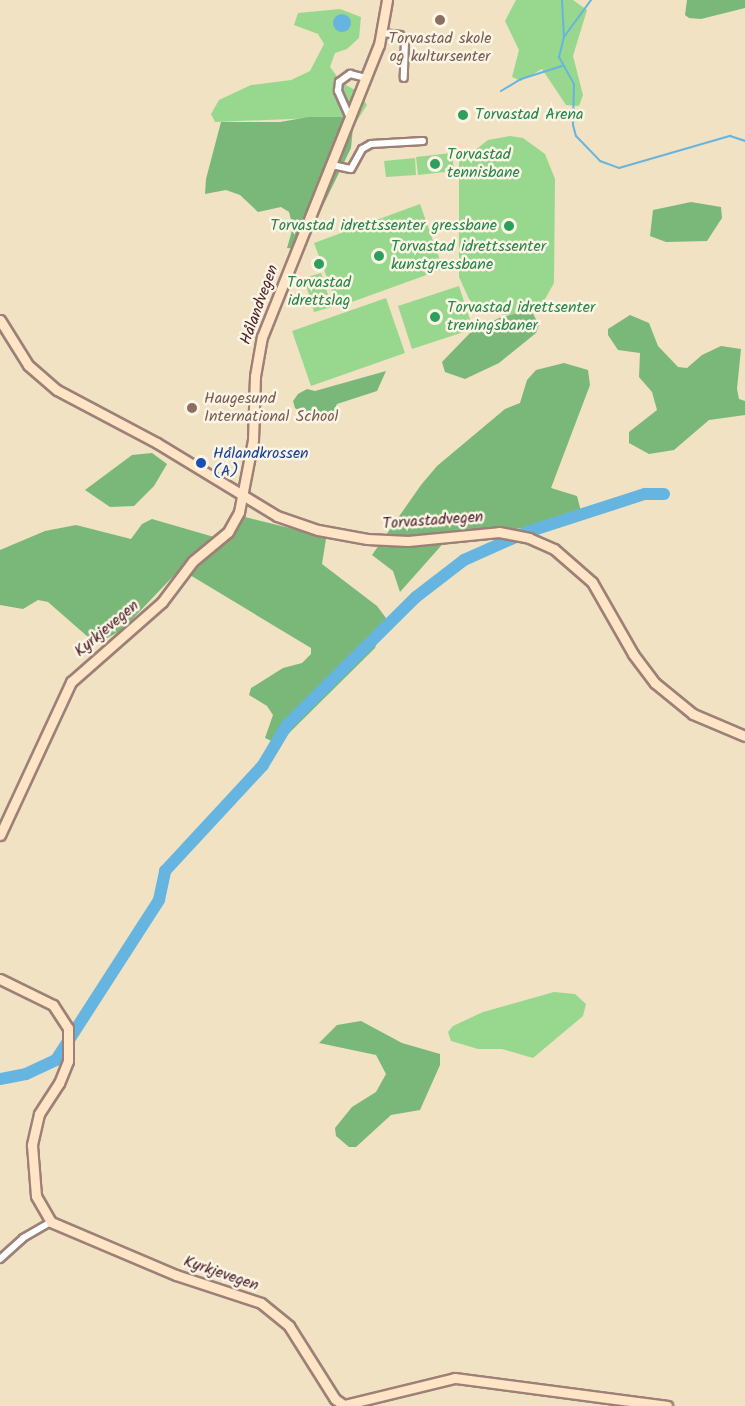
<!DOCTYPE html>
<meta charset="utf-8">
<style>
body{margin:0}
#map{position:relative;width:745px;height:1406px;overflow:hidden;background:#f0e2c3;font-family:Kalam,sans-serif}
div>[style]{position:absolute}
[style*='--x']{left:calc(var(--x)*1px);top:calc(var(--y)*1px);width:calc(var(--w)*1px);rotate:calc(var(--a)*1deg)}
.green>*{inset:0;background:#98d88e}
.forest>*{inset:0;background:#7ab879}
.water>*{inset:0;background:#65b5e0}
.round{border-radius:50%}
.stream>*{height:2px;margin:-1px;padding:0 1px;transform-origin:1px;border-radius:1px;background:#65b5e0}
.river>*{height:12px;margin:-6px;padding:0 6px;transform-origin:6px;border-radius:6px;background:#65b5e0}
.roads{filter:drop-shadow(2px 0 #9d8077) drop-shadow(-2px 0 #9d8077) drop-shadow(0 2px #9d8077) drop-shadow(0 -2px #9d8077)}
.minor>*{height:6px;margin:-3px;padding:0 3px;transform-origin:3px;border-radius:3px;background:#fff}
.secondary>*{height:9px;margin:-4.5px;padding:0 4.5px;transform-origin:4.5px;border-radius:4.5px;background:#ffe4c6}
.dots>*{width:16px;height:16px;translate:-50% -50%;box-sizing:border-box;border:3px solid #fcf5e5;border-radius:50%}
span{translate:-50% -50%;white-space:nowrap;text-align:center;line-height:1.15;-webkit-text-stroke:5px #fcf5e5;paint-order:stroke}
.education-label{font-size:16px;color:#785e54}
.left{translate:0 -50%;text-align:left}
.leisure-label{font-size:16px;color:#27864d}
.right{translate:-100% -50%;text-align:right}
.street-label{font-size:16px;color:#4a1f2b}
.transit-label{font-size:16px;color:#164399}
</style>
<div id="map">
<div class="green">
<div style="clip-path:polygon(516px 0,573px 0,587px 10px,573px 56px,583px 95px,579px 106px,566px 105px,542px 69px,521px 81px,512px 77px,519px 50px,505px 21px)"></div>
<div style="clip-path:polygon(340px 9px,361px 17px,359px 38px,347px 49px,335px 53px,330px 67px,342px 83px,359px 92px,367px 105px,353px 127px,341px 117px,215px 122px,211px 114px,219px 100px,251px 85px,291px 80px,310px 71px,324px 44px,318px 34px,294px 25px,298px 13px)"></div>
<div style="clip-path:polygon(510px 136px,523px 138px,545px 154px,555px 179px,554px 283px,544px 301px,514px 317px,479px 309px,469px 299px,459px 277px,459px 154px,470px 154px,488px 140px)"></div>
<div style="clip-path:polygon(452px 153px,454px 171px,418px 175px,416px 157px)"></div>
<div style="clip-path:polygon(415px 158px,416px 175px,386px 177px,384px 161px)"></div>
<div style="clip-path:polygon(420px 204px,443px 269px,338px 307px,314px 243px)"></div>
<div style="clip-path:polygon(321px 273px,332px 307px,314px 312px,304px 278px)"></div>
<div style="clip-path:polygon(459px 286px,473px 329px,412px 349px,398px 306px)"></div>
<div style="clip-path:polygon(386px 298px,405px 353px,311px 386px,292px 331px)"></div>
<div style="clip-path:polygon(554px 992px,575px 994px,586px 1004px,583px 1016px,533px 1058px,502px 1049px,478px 1049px,451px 1041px,448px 1032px,453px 1026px,483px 1012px)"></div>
</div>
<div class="forest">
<div style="clip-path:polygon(687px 0,745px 0,745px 8px,701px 19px,689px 18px,685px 15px)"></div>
<div style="clip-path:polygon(309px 117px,342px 117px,353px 127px,351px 148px,302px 249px,287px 248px,293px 227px,289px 212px,281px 207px,258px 212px,240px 195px,226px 190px,205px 194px,206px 179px,221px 122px,280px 122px)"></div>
<div style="clip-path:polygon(691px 202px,721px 207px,722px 218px,707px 241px,666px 242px,650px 236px,653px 210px)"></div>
<div style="clip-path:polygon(531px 310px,539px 325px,536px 333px,499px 363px,465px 379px,445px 372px,442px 362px,470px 333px,499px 318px)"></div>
<div style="clip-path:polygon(630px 315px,649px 323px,658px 346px,678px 367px,687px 368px,702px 355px,721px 346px,741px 349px,737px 389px,739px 399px,745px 401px,745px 415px,709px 420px,674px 450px,649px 454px,629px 443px,629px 432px,657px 410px,652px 392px,639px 377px,640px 353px,618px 350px,608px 335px,608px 329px)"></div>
<div style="clip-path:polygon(564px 363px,588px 370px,590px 385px,551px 488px,577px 496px,582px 515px,547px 525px,448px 538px,400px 592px,393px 571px,372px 555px,421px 485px,437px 466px,505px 409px,520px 403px,527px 380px,536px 370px)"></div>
<div style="clip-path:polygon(386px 371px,377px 391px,337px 404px,329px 422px,317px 422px,295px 408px,293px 401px,298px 394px,307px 389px,315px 391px)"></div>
<div style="clip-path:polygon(152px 453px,167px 464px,154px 486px,134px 506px,110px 507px,85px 490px,132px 455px)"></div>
<div style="clip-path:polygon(245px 517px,322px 536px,326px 539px,322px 564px,377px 606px,386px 618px,375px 648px,278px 744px,265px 738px,273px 715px,267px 706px,249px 695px,251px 688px,283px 668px,302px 663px,311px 654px,311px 648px,180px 569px,122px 630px,96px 644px,48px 602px,38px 600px,23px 609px,0 605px,0 550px,45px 531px,76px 525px,131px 539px,142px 524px,152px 519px,214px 537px)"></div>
<div style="clip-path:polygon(361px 1021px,402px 1043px,440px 1054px,440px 1065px,420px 1110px,391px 1115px,356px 1147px,349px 1147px,336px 1136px,335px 1128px,352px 1107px,376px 1092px,386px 1074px,376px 1055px,319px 1043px,337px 1025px)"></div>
</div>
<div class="water">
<div class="round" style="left:333px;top:14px;width:18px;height:18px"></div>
</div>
<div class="stream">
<div style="--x:562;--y:0;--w:37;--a:87"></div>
<div style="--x:564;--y:37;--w:21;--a:104"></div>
<div style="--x:559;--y:57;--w:31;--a:61"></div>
<div style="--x:574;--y:84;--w:41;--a:91.4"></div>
<div style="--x:573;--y:125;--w:11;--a:75"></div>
<div style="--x:576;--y:136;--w:35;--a:46"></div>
<div style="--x:600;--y:161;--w:20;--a:20"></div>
<div style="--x:619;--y:168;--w:116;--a:-16.1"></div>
<div style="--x:730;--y:136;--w:16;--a:18"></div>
<div style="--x:564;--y:37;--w:46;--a:-53.9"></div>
<div style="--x:501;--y:91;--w:23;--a:-31"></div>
<div style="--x:521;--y:79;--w:43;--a:-17.6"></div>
</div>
<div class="river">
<div style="--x:0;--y:1079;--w:26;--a:-11"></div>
<div style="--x:26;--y:1074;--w:33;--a:-25"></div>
<div style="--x:56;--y:1060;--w:190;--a:-57.2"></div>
<div style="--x:159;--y:900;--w:30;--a:-78"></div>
<div style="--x:165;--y:871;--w:144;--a:-47.2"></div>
<div style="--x:263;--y:765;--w:47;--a:-59"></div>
<div style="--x:287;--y:725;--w:182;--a:-44.8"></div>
<div style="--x:416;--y:597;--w:61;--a:-37.6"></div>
<div style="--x:464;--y:560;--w:69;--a:-24"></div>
<div style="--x:527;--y:532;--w:124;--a:-17.9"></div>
<div style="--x:645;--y:494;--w:19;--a:0"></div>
</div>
<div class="roads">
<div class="minor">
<div style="--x:383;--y:33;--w:17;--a:7"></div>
<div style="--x:400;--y:35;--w:8;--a:50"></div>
<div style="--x:405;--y:41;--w:37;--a:92"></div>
<div style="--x:350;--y:118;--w:30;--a:-114"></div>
<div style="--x:338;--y:91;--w:9;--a:-84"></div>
<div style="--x:339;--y:82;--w:14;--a:-36"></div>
<div style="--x:350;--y:74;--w:16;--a:14"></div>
<div style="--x:332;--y:165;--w:19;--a:12"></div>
<div style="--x:351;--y:169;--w:23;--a:-61"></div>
<div style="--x:362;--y:149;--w:10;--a:-29"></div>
<div style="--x:371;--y:144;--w:52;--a:-3.3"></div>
<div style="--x:0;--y:1259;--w:31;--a:-42"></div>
<div style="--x:23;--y:1238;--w:32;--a:-30"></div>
</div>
<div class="secondary">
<div style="--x:0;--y:320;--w:53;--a:58.1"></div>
<div style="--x:28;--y:365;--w:38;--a:41"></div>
<div style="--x:57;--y:390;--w:113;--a:27.9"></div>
<div style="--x:157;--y:443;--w:140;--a:31.3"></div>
<div style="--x:277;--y:516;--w:43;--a:18.9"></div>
<div style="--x:318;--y:530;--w:50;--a:10.4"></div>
<div style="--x:367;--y:539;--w:41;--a:2.8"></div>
<div style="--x:408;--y:541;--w:91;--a:-5.6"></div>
<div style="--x:499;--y:532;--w:31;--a:11"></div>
<div style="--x:529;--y:538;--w:27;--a:24"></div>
<div style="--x:554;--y:549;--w:50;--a:41"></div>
<div style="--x:592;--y:582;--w:83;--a:60.3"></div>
<div style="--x:633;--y:654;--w:36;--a:53"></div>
<div style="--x:655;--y:683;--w:49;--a:39.2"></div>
<div style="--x:693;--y:714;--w:56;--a:22.9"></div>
<div style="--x:0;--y:835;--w:169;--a:-65.1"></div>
<div style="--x:71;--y:682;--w:121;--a:-41.3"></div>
<div style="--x:162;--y:602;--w:51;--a:-52.9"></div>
<div style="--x:193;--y:561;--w:45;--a:-39.6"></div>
<div style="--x:228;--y:532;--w:23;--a:-61"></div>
<div style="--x:239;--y:512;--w:73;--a:-79"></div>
<div style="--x:253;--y:440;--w:64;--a:-88.2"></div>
<div style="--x:255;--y:376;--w:40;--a:-80"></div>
<div style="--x:262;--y:337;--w:315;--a:-68.2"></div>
<div style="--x:379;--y:45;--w:46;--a:-79.9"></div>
<div style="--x:0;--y:979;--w:59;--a:26.1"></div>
<div style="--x:53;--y:1005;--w:27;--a:57"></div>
<div style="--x:68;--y:1028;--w:33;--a:90"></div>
<div style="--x:68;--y:1061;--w:24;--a:112"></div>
<div style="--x:59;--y:1083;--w:37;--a:123"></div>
<div style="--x:39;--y:1114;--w:32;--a:103"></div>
<div style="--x:32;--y:1145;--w:51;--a:85.5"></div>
<div style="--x:36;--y:1196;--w:30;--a:60"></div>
<div style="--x:51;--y:1222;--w:136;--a:23"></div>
<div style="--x:176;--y:1275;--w:89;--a:18.2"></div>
<div style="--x:261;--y:1303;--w:36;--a:39"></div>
<div style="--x:289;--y:1326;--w:86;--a:57.8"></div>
<div style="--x:335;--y:1399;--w:11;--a:34"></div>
<div style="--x:344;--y:1405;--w:114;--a:-13.7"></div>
<div style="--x:455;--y:1378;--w:214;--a:7.5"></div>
</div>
</div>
<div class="dots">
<div style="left:440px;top:20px;background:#8d6e63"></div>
<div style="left:463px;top:115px;background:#2e9e5b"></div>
<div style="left:435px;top:164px;background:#2e9e5b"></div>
<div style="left:509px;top:226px;background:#2e9e5b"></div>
<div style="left:379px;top:256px;background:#2e9e5b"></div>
<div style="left:319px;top:264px;background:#2e9e5b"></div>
<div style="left:435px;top:317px;background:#2e9e5b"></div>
<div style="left:192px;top:408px;background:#8d6e63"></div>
<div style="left:201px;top:463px;background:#1a4fb4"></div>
</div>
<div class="education-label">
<span style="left:440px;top:48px">Torvastad skole<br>og kultursenter</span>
<span class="left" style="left:204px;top:408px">Haugesund<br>International School</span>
</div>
<div class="leisure-label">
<span class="left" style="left:475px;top:115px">Torvastad Arena</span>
<span class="left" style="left:447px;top:164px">Torvastad<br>tennisbane</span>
<span class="right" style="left:497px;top:226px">Torvastad idrettssenter gressbane</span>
<span class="left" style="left:391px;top:256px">Torvastad idrettssenter<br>kunstgressbane</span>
<span style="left:319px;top:292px">Torvastad<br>idrettslag</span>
<span class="left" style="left:447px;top:317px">Torvastad idrettsenter<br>treningsbaner</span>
</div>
<div class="street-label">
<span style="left:260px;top:305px;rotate:-70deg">Hålandvegen</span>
<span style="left:433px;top:521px;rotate:-4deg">Torvastadvegen</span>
<span style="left:107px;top:629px;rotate:-40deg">Kyrkjevegen</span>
<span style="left:221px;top:1274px;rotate:19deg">Kyrkjevegen</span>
</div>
<div class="transit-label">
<span class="left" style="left:213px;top:463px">Hålandkrossen<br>(A)</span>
</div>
</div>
